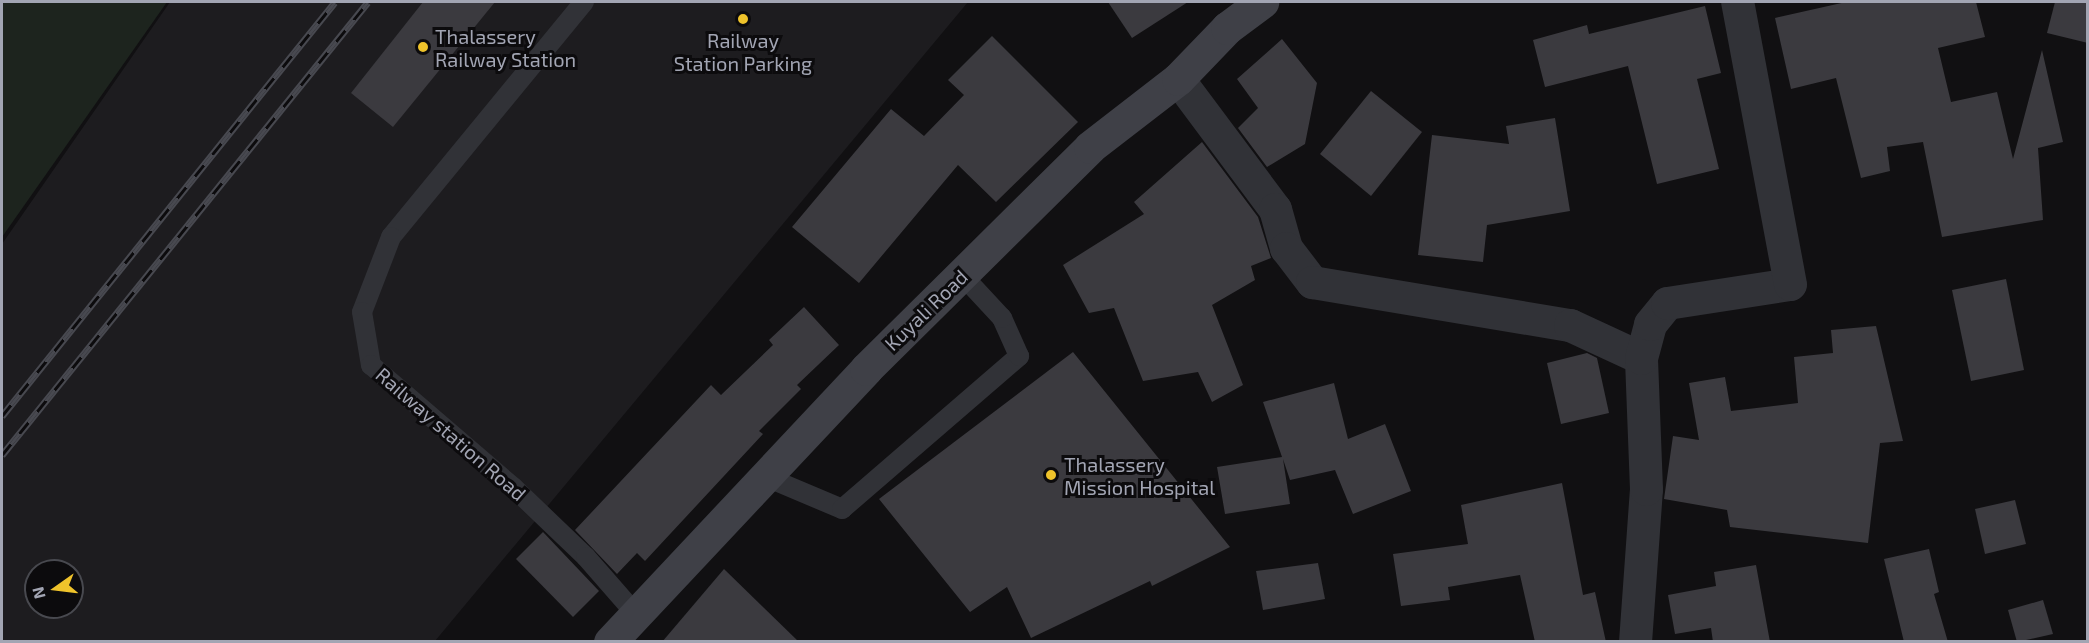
<!DOCTYPE html>
<style>
body{margin:0}
#map{position:relative;width:2089px;height:643px;overflow:hidden;background:#111012;font-family:"Exo 2",sans-serif}
div>[style]{position:absolute}
[style*='--x']{left:calc(var(--x)*1px);top:calc(var(--y)*1px);width:calc(var(--w)*1px);rotate:calc(var(--a)*1deg)}
.built>*{inset:0;background:#1d1c1f}
.green>*{inset:0;background:#1d241e}
.building>*{inset:0;background:#3b3a3f}
.service>*{height:20px;margin:-10px;padding:0 10px;transform-origin:10px;border-radius:10px;background:#313237}
.minor>*{height:33px;margin:-16.5px;padding:0 16.5px;transform-origin:16.5px;border-radius:16.5px;background:#313237}
.secondary>*{height:33px;margin:-16.5px;padding:0 16.5px;transform-origin:16.5px;border-radius:16.5px;background:#3f4047}
.rail>*{height:7px;margin-top:-3.5px;transform-origin:0;background:repeating-linear-gradient(90deg,#0c0b0d 0 14px,#484950 0 28px);box-sizing:border-box;border-block:2px solid #484950}
.dots>*{width:16px;height:16px;translate:-50% -50%;box-sizing:border-box;border:3px solid #0c0b0d;border-radius:50%}
span{translate:-50% -50%;white-space:nowrap;text-align:center;line-height:1.15;-webkit-text-stroke:6px #0c0b0d;paint-order:stroke}
.poi-label{font-size:20px;color:#a2a5b3}
.left{translate:0 -50%;text-align:left}
.street-label{font-size:20px;color:#a2a5b3}
.frame{position:absolute;inset:0;border:3px solid #a2a5b3;pointer-events:none}
.north{position:absolute;left:24px;top:559px;width:60px;height:60px;box-sizing:border-box;background:#0c0b0d;border:2px solid #48494f;border-radius:50%;rotate:256deg;font-size:16px;font-weight:700;line-height:24px;text-align:center;color:#a2a5b3}
.north::after{content:'';display:block;margin:auto;width:21px;height:27px;background:#efc32b;clip-path:polygon(50% 0,100% 100%,50% 72%,0 100%)}
</style>
<div id="map">
<div class="built">
<div style="clip-path:polygon(evenodd,170px 2px,968px 2px,435px 641px,2px 642px,2px 244px,170px 2px,36px 571px,72px 571px,72px 607px,36px 607px,36px 571px)"></div>
</div>
<div class="green">
<div style="clip-path:polygon(2px 2px,167px 2px,2px 237px)"></div>
</div>
<div class="building">
<div style="clip-path:polygon(423px 2px,495px 2px,393px 127px,351px 93px)"></div>
<div style="clip-path:polygon(1108px 2px,1188px 2px,1132px 38px)"></div>
<div style="clip-path:polygon(1846px 2px,1976px 2px,1985px 37px,1938px 48px,1951px 102px,1997px 92px,2013px 159px,2042px 50px,2063px 142px,2038px 148px,2043px 220px,1942px 237px,1923px 142px,1887px 147px,1890px 171px,1861px 178px,1836px 78px,1791px 89px,1775px 18px)"></div>
<div style="clip-path:polygon(2055px 2px,2088px 2px,2088px 43px,2047px 33px)"></div>
<div style="clip-path:polygon(1705px 6px,1721px 73px,1697px 79px,1719px 169px,1657px 184px,1628px 66px,1545px 87px,1533px 40px,1587px 25px,1589px 34px)"></div>
<div style="clip-path:polygon(992px 36px,1078px 122px,996px 202px,958px 165px,859px 283px,792px 227px,891px 109px,924px 136px,964px 95px,948px 80px)"></div>
<div style="clip-path:polygon(1282px 39px,1317px 83px,1305px 144px,1267px 167px,1238px 128px,1258px 108px,1237px 79px)"></div>
<div style="clip-path:polygon(1371px 91px,1422px 132px,1371px 196px,1320px 154px)"></div>
<div style="clip-path:polygon(1555px 118px,1570px 211px,1487px 225px,1483px 262px,1418px 255px,1432px 135px,1509px 144px,1506px 126px)"></div>
<div style="clip-path:polygon(1202px 142px,1258px 217px,1271px 258px,1251px 266px,1255px 280px,1212px 305px,1243px 385px,1212px 402px,1198px 372px,1143px 381px,1114px 308px,1089px 313px,1063px 265px,1144px 214px,1134px 202px)"></div>
<div style="clip-path:polygon(2006px 279px,2024px 370px,1971px 381px,1952px 290px)"></div>
<div style="clip-path:polygon(804px 307px,839px 345px,797px 385px,801px 389px,759px 431px,763px 434px,645px 561px,637px 553px,617px 574px,575px 530px,711px 385px,721px 395px,773px 345px,769px 340px)"></div>
<div style="clip-path:polygon(1876px 326px,1903px 441px,1880px 443px,1868px 543px,1730px 527px,1727px 510px,1664px 499px,1673px 436px,1699px 440px,1689px 383px,1725px 377px,1731px 411px,1798px 403px,1794px 357px,1833px 353px,1831px 330px)"></div>
<div style="clip-path:polygon(1073px 352px,1230px 547px,1152px 586px,1150px 581px,1031px 638px,1007px 587px,970px 612px,879px 499px)"></div>
<div style="clip-path:polygon(1587px 353px,1597px 358px,1609px 413px,1561px 424px,1547px 363px)"></div>
<div style="clip-path:polygon(1334px 383px,1348px 439px,1385px 424px,1411px 491px,1353px 514px,1335px 470px,1290px 480px,1283px 459px,1290px 504px,1225px 514px,1217px 467px,1282px 457px,1263px 402px)"></div>
<div style="clip-path:polygon(1562px 483px,1583px 595px,1595px 592px,1606px 642px,1535px 642px,1520px 575px,1448px 587px,1450px 600px,1401px 606px,1393px 554px,1468px 544px,1461px 505px)"></div>
<div style="clip-path:polygon(2015px 500px,2026px 544px,1985px 554px,1975px 509px)"></div>
<div style="clip-path:polygon(543px 532px,599px 591px,573px 617px,516px 559px)"></div>
<div style="clip-path:polygon(1929px 549px,1939px 592px,1934px 594px,1948px 642px,1904px 642px,1884px 559px)"></div>
<div style="clip-path:polygon(1318px 563px,1325px 599px,1263px 610px,1256px 571px)"></div>
<div style="clip-path:polygon(1756px 565px,1770px 642px,1713px 642px,1711px 628px,1675px 634px,1668px 595px,1716px 586px,1714px 572px)"></div>
<div style="clip-path:polygon(724px 569px,799px 642px,662px 642px)"></div>
<div style="clip-path:polygon(2043px 600px,2053px 634px,2017px 642px,2008px 610px)"></div>
</div>
<div class="service">
<div style="--x:584;--y:2;--w:304;--a:129.4"></div>
<div style="--x:391;--y:237;--w:80;--a:111.1"></div>
<div style="--x:362;--y:312;--w:54;--a:80.4"></div>
<div style="--x:371;--y:365;--w:187;--a:40.7"></div>
<div style="--x:513;--y:487;--w:101;--a:43.8"></div>
<div style="--x:586;--y:557;--w:73;--a:48.9"></div>
<div style="--x:764;--y:476;--w:85;--a:22.9"></div>
<div style="--x:842;--y:509;--w:234;--a:-40.8"></div>
<div style="--x:1019;--y:356;--w:42;--a:-114.1"></div>
<div style="--x:1002;--y:318;--w:59;--a:-132.9"></div>
</div>
<div class="minor">
<div style="--x:1178;--y:79;--w:162;--a:53.3"></div>
<div style="--x:1275;--y:209;--w:41;--a:74.2"></div>
<div style="--x:1286;--y:248;--w:43;--a:52.6"></div>
<div style="--x:1312;--y:282;--w:262;--a:9.5"></div>
<div style="--x:1570;--y:325;--w:78;--a:24.9"></div>
<div style="--x:1635;--y:642;--w:153;--a:-85.9"></div>
<div style="--x:1646;--y:489;--w:131;--a:-92.2"></div>
<div style="--x:1641;--y:358;--w:35;--a:-75"></div>
<div style="--x:1650;--y:324;--w:27;--a:-51"></div>
<div style="--x:1667;--y:303;--w:124;--a:-8.8"></div>
<div style="--x:1790;--y:284;--w:287;--a:-100.6"></div>
</div>
<div class="secondary">
<div style="--x:610;--y:642;--w:374;--a:-46.8"></div>
<div style="--x:866;--y:369;--w:315;--a:-44.7"></div>
<div style="--x:1090;--y:147;--w:111;--a:-37.7"></div>
<div style="--x:1178;--y:79;--w:71;--a:-46.1"></div>
<div style="--x:1227;--y:28;--w:44;--a:-36.6"></div>
</div>
<div class="rail">
<div style="--x:2;--y:416;--w:531;--a:-51.19"></div>
<div style="--x:2;--y:455;--w:582;--a:-51.06"></div>
</div>
<div class="dots">
<div style="left:743px;top:19px;background:#efc32b"></div>
<div style="left:423px;top:47px;background:#efc32b"></div>
<div style="left:1051px;top:475px;background:#efc32b"></div>
</div>
<div class="poi-label">
<span class="left" style="left:435px;top:48px">Thalassery<br>Railway Station</span>
<span style="left:743px;top:52px">Railway<br>Station Parking</span>
<span class="left" style="left:1064px;top:476px">Thalassery<br>Mission Hospital</span>
</div>
<div class="street-label">
<span style="left:926px;top:310px;rotate:-44deg">Kuyali Road</span>
<span style="left:451px;top:434px;rotate:41deg">Railway station Road</span>
</div>
<div class="frame"></div>
<div class="north">N</div>
</div>
